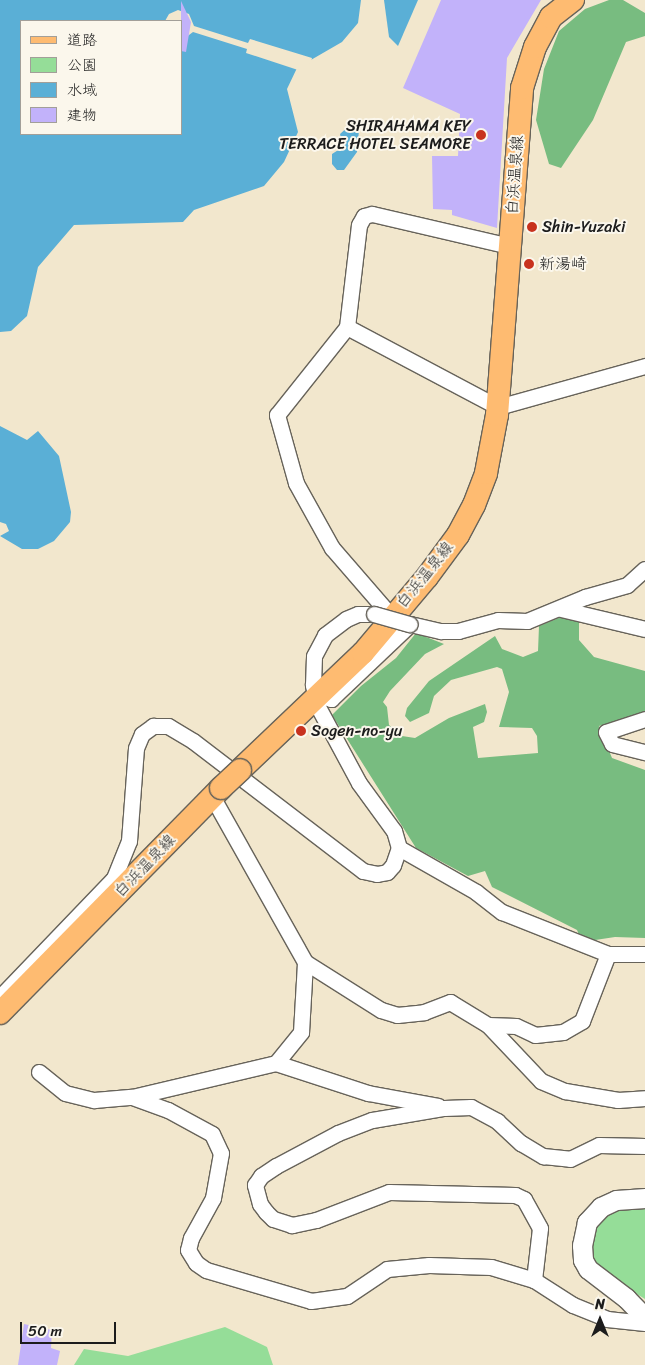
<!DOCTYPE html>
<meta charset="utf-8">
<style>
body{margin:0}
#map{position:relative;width:645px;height:1365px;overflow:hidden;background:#f2e7cd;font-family:Sriracha,"Klee One",sans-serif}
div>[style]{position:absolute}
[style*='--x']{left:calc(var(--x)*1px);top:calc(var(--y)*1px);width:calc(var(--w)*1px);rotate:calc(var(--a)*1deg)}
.green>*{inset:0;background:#95dd98}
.forest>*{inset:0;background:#78bc80}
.water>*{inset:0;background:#5aafd6}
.pier>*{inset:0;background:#f2e7cd}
.building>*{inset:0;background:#c2b2fa}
.roads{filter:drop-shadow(1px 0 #67635a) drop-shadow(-1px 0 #67635a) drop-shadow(0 1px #67635a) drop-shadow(0 -1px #67635a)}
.minor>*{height:15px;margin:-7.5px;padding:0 7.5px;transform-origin:7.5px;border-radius:7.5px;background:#fff}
.tertiary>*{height:19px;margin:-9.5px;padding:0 9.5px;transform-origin:9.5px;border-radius:9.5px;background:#fff}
.primary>*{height:22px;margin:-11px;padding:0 11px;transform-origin:11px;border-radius:11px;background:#febb71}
.bridges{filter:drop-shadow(1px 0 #67635a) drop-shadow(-1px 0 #67635a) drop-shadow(0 1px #67635a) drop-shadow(0 -1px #67635a)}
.minor-bridge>*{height:15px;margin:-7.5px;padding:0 7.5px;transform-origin:7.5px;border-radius:7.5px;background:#fff}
.primary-bridge>*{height:22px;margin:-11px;padding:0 11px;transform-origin:11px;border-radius:11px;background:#febb71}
.dots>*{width:14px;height:14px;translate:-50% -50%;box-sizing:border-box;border:2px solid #fbf7ec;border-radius:50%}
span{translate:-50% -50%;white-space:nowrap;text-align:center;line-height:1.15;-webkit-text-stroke:4px #fbf7ec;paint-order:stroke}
.poi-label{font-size:16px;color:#1c1c1c}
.right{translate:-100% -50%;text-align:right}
.left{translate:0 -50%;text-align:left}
.street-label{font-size:16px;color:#1c1c1c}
.legend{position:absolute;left:20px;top:20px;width:162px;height:115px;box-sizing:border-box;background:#fbf7ec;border:1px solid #a29f99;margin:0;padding:6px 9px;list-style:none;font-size:15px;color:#1c1c1c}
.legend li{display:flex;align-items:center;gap:10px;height:25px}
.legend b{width:25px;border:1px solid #a29f99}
.north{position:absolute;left:575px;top:1295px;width:50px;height:50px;-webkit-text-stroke:4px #fbf7ec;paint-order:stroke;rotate:0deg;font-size:14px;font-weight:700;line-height:20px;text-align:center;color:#1c1c1c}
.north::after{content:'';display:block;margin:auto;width:18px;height:22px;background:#1c1c1c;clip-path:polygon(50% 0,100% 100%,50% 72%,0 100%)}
.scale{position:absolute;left:20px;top:1322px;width:96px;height:22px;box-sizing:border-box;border:2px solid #1c1c1c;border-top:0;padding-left:6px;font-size:15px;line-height:18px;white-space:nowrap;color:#1c1c1c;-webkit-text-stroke:4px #fbf7ec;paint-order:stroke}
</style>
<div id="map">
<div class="green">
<div style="clip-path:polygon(645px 1203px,645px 1299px,607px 1276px,589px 1257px,593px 1226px,601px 1215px,619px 1205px)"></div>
<div style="clip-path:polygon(225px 1327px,267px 1347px,273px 1365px,74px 1365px,84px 1349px,128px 1356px)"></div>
</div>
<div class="forest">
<div style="clip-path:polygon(609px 0,623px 0,645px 13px,645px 36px,626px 42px,593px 120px,561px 168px,549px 164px,536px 120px,544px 69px,559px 31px,585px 9px)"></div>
<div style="clip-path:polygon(561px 617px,579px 620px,579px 640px,594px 657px,645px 671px,645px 713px,599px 726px,612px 758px,645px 770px,645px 938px,615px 937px,582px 942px,577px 930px,492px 887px,485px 871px,468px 876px,416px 848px,332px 715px,361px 686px,396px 658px,416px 633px,444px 644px,425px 654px,390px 691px,383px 702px,387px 707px,389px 725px,402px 736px,415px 738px,449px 718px,485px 704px,487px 712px,484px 722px,473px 727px,478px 758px,538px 753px,537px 736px,532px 728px,499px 727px,509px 692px,502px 669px,497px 667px,451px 680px,434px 696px,429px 713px,410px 722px,405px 716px,407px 708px,429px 681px,495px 636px,502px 649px,523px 657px,538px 651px,539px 626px)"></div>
</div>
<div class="water">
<div style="clip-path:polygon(evenodd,0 0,361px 0,358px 23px,342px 42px,297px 68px,287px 89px,298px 132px,284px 162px,264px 186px,194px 210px,183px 222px,74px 225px,38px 267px,27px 316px,11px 331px,0 332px,0 0,21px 21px,181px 21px,181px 134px,21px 134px,21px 21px)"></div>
<div style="clip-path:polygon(384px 0,418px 0,398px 46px,389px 37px)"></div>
<div style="clip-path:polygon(350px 125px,359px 130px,357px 152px,344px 170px,337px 170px,332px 164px,332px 154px,343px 147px,340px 134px)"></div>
<div style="clip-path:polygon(0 426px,27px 440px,38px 431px,59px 456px,71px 512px,70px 522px,54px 541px,38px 549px,22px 549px,0 536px,9px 531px,6px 524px,0 522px)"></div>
</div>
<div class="pier">
<div style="clip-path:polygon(178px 10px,189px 14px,194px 26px,248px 43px,250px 39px,312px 58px,311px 62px,298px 70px,246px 53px,247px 49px,193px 32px,185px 38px,181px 21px,165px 21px,169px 14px)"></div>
</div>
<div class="building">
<div style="clip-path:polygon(441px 0,541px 0,507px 58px,497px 228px,452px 215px,452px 210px,433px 209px,432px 156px,458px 156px,460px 114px,403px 88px)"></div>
<div style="clip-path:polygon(181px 1px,191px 22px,186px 52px,181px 51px)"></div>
<div style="clip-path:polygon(24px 1324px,52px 1330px,51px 1348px,60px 1351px,57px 1365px,18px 1365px)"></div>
</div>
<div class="roads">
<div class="minor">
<div style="--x:347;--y:327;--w:171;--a:27.9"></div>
<div style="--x:498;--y:407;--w:153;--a:-15.6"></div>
<div style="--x:561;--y:609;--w:86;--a:13.4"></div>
<div style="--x:391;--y:616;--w:90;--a:-130.9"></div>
<div style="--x:332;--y:548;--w:74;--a:-119"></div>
<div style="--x:296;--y:483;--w:71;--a:-105.6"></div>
<div style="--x:277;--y:415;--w:112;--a:-51.5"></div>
<div style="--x:347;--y:327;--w:103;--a:-83.3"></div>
<div style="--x:359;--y:225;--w:10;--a:-61"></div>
<div style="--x:364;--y:216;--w:8;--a:-14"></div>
<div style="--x:372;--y:214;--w:142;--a:13.1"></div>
<div style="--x:318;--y:695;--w:14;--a:17"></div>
<div style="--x:331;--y:699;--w:109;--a:-43.5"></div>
<div style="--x:410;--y:624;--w:32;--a:13"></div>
<div style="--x:441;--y:631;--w:17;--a:0"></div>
<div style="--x:458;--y:631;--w:41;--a:-15.4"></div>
<div style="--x:498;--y:620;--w:29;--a:2"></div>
<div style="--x:527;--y:621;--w:63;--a:-22.5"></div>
<div style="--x:585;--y:597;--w:44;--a:-15.9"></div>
<div style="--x:627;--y:585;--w:24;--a:-42"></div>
<div style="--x:645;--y:719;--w:41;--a:161.6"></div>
<div style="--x:606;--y:732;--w:13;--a:63"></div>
<div style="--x:612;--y:744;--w:34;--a:14"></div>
<div style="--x:213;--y:798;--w:188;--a:60.7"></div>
<div style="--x:305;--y:962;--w:90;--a:32.3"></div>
<div style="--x:381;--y:1010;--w:17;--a:17"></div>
<div style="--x:397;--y:1015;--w:27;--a:-6"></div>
<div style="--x:424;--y:1012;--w:28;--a:-21"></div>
<div style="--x:450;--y:1002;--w:44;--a:31.2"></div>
<div style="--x:488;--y:1025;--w:77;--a:46.6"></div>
<div style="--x:541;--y:1081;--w:26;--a:23"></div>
<div style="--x:565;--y:1091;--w:54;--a:9.6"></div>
<div style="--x:618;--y:1100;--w:27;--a:-4"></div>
<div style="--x:399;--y:848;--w:89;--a:29.7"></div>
<div style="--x:476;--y:892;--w:33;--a:38"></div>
<div style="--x:502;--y:912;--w:114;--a:21.6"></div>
<div style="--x:608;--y:954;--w:37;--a:0"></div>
<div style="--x:0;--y:997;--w:165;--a:-46.2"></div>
<div style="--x:114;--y:878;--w:40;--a:-68"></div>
<div style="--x:129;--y:841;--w:93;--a:-85.7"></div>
<div style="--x:136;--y:748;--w:15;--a:-67"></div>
<div style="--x:142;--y:734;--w:14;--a:-36"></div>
<div style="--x:153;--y:726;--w:15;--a:0"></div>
<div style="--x:168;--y:726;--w:29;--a:31"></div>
<div style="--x:193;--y:741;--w:214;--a:37.4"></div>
<div style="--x:363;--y:871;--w:14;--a:12"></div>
<div style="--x:377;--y:874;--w:10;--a:-11"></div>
<div style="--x:387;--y:872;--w:9;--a:-49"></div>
<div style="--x:393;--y:865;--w:18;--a:-71"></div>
<div style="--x:399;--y:848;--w:18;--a:-106"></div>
<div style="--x:394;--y:831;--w:59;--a:-126.1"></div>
<div style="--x:359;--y:783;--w:86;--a:-118.3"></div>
<div style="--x:318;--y:707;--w:23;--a:-103"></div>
<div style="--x:313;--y:685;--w:29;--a:-88"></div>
<div style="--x:314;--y:656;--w:24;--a:-62"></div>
<div style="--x:325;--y:635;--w:26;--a:-37"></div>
<div style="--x:346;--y:619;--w:13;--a:-23"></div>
<div style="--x:358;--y:614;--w:16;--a:0"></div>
<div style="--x:488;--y:1025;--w:28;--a:2"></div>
<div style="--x:516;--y:1026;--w:21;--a:25"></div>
<div style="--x:535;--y:1035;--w:28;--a:-6"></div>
<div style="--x:563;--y:1032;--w:22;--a:-30"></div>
<div style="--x:582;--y:1021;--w:72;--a:-68.8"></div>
<div style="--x:276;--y:1063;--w:40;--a:-51"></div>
<div style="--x:301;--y:1032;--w:70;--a:-86.7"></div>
<div style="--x:39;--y:1072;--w:33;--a:39"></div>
<div style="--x:65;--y:1093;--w:30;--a:14"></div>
<div style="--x:94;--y:1100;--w:38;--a:-5"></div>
<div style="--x:132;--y:1097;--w:148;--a:-13.3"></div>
<div style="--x:276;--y:1063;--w:97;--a:18.1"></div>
<div style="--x:368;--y:1093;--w:71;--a:10.5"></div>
<div style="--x:132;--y:1097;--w:38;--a:20"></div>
<div style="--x:168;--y:1110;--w:50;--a:28.6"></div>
<div style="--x:212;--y:1134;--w:21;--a:65"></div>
<div style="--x:221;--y:1153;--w:46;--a:100.1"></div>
<div style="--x:213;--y:1198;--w:46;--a:118.8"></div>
<div style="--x:191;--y:1238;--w:12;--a:104"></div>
<div style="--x:188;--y:1250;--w:15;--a:58"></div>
<div style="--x:196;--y:1263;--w:12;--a:35"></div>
<div style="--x:206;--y:1270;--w:109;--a:16.4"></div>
<div style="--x:311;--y:1301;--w:36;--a:-8"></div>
<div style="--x:347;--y:1296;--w:48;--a:-34"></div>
<div style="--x:387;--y:1269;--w:42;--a:-5.4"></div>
<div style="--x:429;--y:1265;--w:62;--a:1.8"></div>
<div style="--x:491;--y:1267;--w:45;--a:16.8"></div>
<div style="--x:534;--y:1280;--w:46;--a:32.7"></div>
<div style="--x:573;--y:1305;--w:37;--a:22"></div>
<div style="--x:607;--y:1319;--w:38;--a:6"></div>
<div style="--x:534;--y:1280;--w:52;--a:-83.4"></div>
<div style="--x:540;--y:1228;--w:33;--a:-119"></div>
<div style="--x:524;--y:1199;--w:10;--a:-156"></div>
<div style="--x:515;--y:1195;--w:126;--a:-178.6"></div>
<div style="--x:389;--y:1192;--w:78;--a:159"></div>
<div style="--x:316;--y:1220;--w:25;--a:168"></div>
<div style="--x:292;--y:1225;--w:20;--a:-162"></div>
<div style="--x:273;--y:1219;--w:10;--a:-135"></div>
<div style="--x:266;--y:1212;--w:10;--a:-127"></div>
<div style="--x:260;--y:1204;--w:20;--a:-105"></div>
<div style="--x:255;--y:1185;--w:11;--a:-56"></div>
<div style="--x:261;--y:1176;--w:18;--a:-34"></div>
<div style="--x:276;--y:1166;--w:70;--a:-28"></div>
<div style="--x:338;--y:1133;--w:36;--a:-21"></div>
<div style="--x:372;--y:1120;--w:73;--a:-9.5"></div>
<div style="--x:444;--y:1108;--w:27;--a:-2"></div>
<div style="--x:471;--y:1107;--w:30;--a:28"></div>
<div style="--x:497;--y:1121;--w:33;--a:43"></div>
<div style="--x:521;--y:1143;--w:26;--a:31"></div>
<div style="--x:543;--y:1156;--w:27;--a:6"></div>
<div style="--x:570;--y:1159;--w:32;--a:-26"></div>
<div style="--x:599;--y:1145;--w:46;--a:1.2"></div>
</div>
<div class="tertiary">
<div style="--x:645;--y:1198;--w:29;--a:176"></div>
<div style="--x:616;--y:1200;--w:17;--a:155"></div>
<div style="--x:601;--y:1207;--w:21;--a:133"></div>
<div style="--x:587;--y:1222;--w:24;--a:102"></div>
<div style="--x:582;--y:1245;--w:15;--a:86"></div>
<div style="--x:583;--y:1260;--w:10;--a:61"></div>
<div style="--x:588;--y:1269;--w:48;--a:37.3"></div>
<div style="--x:626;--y:1298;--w:28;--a:46"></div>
</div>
<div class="primary">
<div style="--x:240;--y:770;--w:170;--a:-43.6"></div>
<div style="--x:363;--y:653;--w:99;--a:-49.9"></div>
<div style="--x:427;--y:577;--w:52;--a:-53.6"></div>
<div style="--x:458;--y:535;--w:34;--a:-62"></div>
<div style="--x:474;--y:505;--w:34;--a:-69"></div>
<div style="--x:486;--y:473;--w:59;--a:-79.3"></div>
<div style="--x:497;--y:415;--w:328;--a:-85.6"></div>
<div style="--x:522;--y:88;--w:43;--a:-72.4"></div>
<div style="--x:535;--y:47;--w:34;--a:-62"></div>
<div style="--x:551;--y:17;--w:28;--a:-38"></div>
<div style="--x:0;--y:1013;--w:315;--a:-45.5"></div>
</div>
</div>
<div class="bridges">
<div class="minor-bridge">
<div style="--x:374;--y:614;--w:37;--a:16"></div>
</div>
<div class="primary-bridge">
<div style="--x:221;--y:788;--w:26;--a:-43"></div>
</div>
</div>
<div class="dots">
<div style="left:481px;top:135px;background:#c8321e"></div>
<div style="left:532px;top:227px;background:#c8321e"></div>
<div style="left:529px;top:264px;background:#c8321e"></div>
<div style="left:301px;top:731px;background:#c8321e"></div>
</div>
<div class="poi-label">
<span class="right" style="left:471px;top:135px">SHIRAHAMA KEY<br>TERRACE HOTEL SEAMORE</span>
<span class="left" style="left:542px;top:227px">Shin-Yuzaki</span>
<span class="left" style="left:539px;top:264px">新湯崎</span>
<span class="left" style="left:311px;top:731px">Sogen-no-yu</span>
</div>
<div class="street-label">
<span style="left:515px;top:175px;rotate:-86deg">白浜温泉線</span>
<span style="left:425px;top:575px;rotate:-51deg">白浜温泉線</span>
<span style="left:145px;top:866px;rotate:-46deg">白浜温泉線</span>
</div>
<ul class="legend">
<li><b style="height:6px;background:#febb71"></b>道路</li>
<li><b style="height:14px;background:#95dd98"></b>公園</li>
<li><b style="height:14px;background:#5aafd6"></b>水域</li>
<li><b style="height:14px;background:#c2b2fa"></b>建物</li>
</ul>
<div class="north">N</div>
<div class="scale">50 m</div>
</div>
